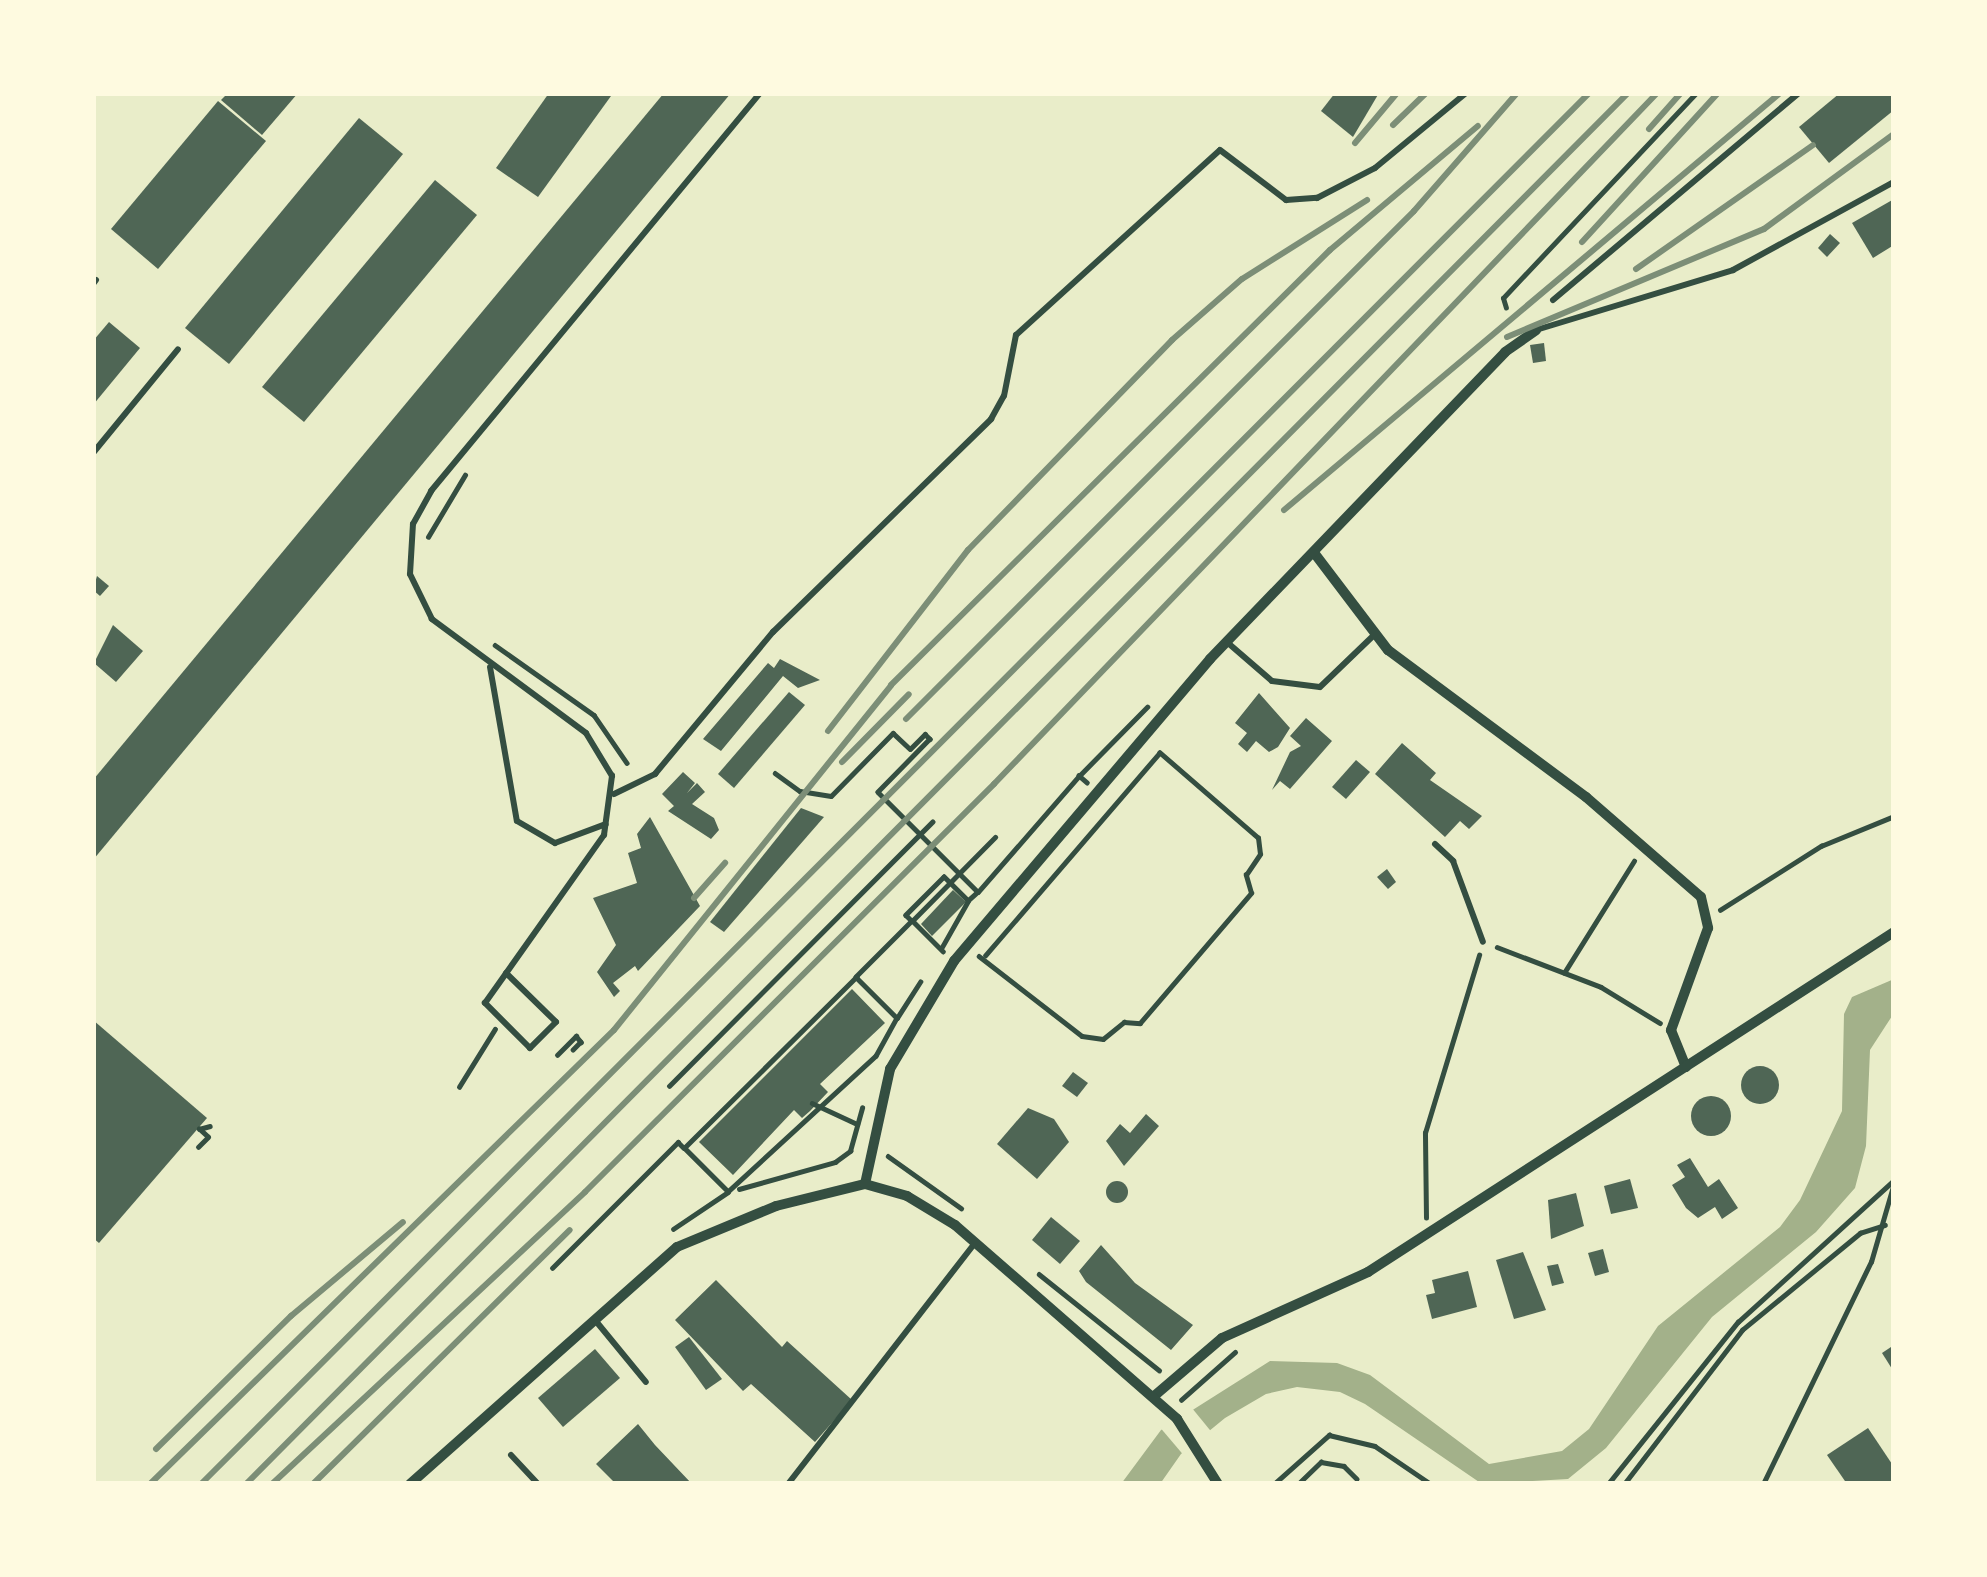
<!DOCTYPE html>
<style>
body{margin:0}
#map{position:relative;width:1987px;height:1577px;overflow:hidden;background:#e9edc9;font-family:"Public Sans",sans-serif}
div>[style]{position:absolute}
[style*='--x']{left:calc(var(--x)*1px);top:calc(var(--y)*1px);width:calc(var(--w)*1px);rotate:calc(var(--a)*1deg)}
.water>*{inset:0;background:#a3b18a}
.pier>*{inset:0;background:#e9edc9}
.building>*{inset:0;background:#4f6655}
.round{border-radius:50%}
.path>*{height:4.5px;margin:-2.25px;padding:0 2.25px;transform-origin:2.25px;border-radius:2.25px;background:#344e41}
.service>*{height:6px;margin:-3px;padding:0 3px;transform-origin:3px;border-radius:3px;background:#344e41}
.minor>*{height:10px;margin:-5px;padding:0 5px;transform-origin:5px;border-radius:5px;background:#344e41}
.rail>*{height:6px;margin:-3px;padding:0 3px;transform-origin:3px;border-radius:3px;background:#7c8e77}
span{translate:-50% -50%;white-space:nowrap;text-align:center;line-height:1.15;-webkit-text-stroke:12px #fefae0;paint-order:stroke}
.frame{position:absolute;inset:0;border:96px solid #fefae0;pointer-events:none}
</style>
<div id="map">
<div class="water">
<div style="clip-path:polygon(1894px 979px,1894px 1013px,1870px 1050px,1866px 1146px,1855px 1188px,1816px 1232px,1712px 1317px,1606px 1448px,1568px 1479px,1482px 1484px,1365px 1404px,1340px 1392px,1297px 1387px,1266px 1394px,1225px 1418px,1181px 1454px,1160px 1484px,1121px 1484px,1161px 1430px,1270px 1361px,1337px 1363px,1370px 1375px,1489px 1464px,1562px 1451px,1589px 1429px,1658px 1326px,1780px 1227px,1800px 1200px,1842px 1111px,1844px 1014px,1852px 997px)"></div>
</div>
<div class="pier">
<div style="clip-path:polygon(1187px 1402px,1214px 1435px,1186px 1458px,1158px 1425px)"></div>
</div>
<div class="building">
<div style="clip-path:polygon(228px 93px,298px 93px,262px 135px,221px 100px)"></div>
<div style="clip-path:polygon(549px 93px,611px 96px,538px 197px,496px 168px)"></div>
<div style="clip-path:polygon(664px 93px,731px 93px,93px 860px,93px 780px)"></div>
<div style="clip-path:polygon(1335px 93px,1379px 93px,1353px 137px,1321px 111px)"></div>
<div style="clip-path:polygon(1840px 93px,1894px 93px,1894px 110px,1829px 163px,1799px 127px)"></div>
<div style="clip-path:polygon(218px 101px,266px 141px,158px 269px,111px 229px)"></div>
<div style="clip-path:polygon(359px 118px,403px 154px,229px 364px,185px 328px)"></div>
<div style="clip-path:polygon(435px 180px,477px 215px,304px 422px,262px 387px)"></div>
<div style="clip-path:polygon(1894px 199px,1894px 245px,1873px 258px,1852px 223px)"></div>
<div style="clip-path:polygon(1830px 234px,1840px 243px,1827px 257px,1818px 248px)"></div>
<div style="clip-path:polygon(109px 322px,140px 348px,93px 405px,93px 341px)"></div>
<div style="clip-path:polygon(1544px 343px,1546px 361px,1533px 363px,1530px 345px)"></div>
<div style="clip-path:polygon(97px 576px,109px 586px,100px 596px,93px 590px)"></div>
<div style="clip-path:polygon(113px 625px,143px 651px,116px 682px,94px 663px)"></div>
<div style="clip-path:polygon(780px 659px,820px 680px,798px 688px,783px 676px,721px 751px,703px 739px,768px 663px,774px 668px)"></div>
<div style="clip-path:polygon(789px 692px,805px 705px,734px 788px,718px 774px)"></div>
<div style="clip-path:polygon(1259px 693px,1290px 728px,1278px 747px,1269px 752px,1256px 741px,1247px 752px,1238px 744px,1247px 733px,1235px 723px)"></div>
<div style="clip-path:polygon(1306px 718px,1332px 741px,1290px 789px,1280px 781px,1272px 790px,1290px 752px,1301px 746px,1290px 736px)"></div>
<div style="clip-path:polygon(1402px 743px,1436px 773px,1430px 780px,1482px 816px,1469px 829px,1460px 821px,1445px 837px,1375px 774px)"></div>
<div style="clip-path:polygon(1356px 760px,1370px 772px,1346px 799px,1332px 787px)"></div>
<div style="clip-path:polygon(683px 772px,695px 783px,687px 793px,697px 783px,705px 792px,692px 804px,714px 818px,719px 830px,711px 839px,668px 811px,674px 806px,662px 794px)"></div>
<div style="clip-path:polygon(801px 808px,824px 817px,724px 932px,710px 922px)"></div>
<div style="clip-path:polygon(650px 817px,700px 906px,638px 971px,635px 966px,613px 983px,620px 991px,614px 997px,597px 972px,616px 945px,593px 898px,637px 883px,628px 853px,641px 848px,637px 834px)"></div>
<div style="clip-path:polygon(1387px 869px,1396px 882px,1388px 889px,1377px 877px)"></div>
<div style="clip-path:polygon(953px 890px,966px 902px,932px 936px,921px 924px)"></div>
<div style="clip-path:polygon(852px 989px,885px 1023px,820px 1084px,828px 1092px,810px 1111px,802px 1118px,794px 1110px,733px 1175px,699px 1142px)"></div>
<div style="clip-path:polygon(93px 1020px,207px 1118px,99px 1243px,93px 1238px)"></div>
<div class="round" style="left:1741px;top:1066px;width:38px;height:38px"></div>
<div style="clip-path:polygon(1073px 1072px,1088px 1083px,1077px 1097px,1062px 1086px)"></div>
<div class="round" style="left:1691px;top:1096px;width:40px;height:40px"></div>
<div style="clip-path:polygon(1028px 1108px,1054px 1119px,1069px 1142px,1037px 1179px,997px 1144px)"></div>
<div style="clip-path:polygon(1146px 1114px,1159px 1126px,1124px 1166px,1106px 1141px,1120px 1124px,1130px 1133px)"></div>
<div style="clip-path:polygon(1690px 1158px,1708px 1187px,1719px 1179px,1738px 1208px,1722px 1219px,1715px 1207px,1698px 1218px,1686px 1208px,1672px 1185px,1685px 1177px,1677px 1165px)"></div>
<div style="clip-path:polygon(1630px 1179px,1638px 1208px,1611px 1214px,1604px 1186px)"></div>
<div class="round" style="left:1106px;top:1181px;width:22px;height:22px"></div>
<div style="clip-path:polygon(1576px 1193px,1584px 1226px,1551px 1239px,1548px 1200px)"></div>
<div style="clip-path:polygon(1051px 1217px,1080px 1241px,1060px 1264px,1032px 1240px)"></div>
<div style="clip-path:polygon(1101px 1245px,1135px 1283px,1193px 1325px,1171px 1350px,1086px 1282px,1079px 1271px)"></div>
<div style="clip-path:polygon(1603px 1249px,1609px 1272px,1595px 1276px,1588px 1253px)"></div>
<div style="clip-path:polygon(1523px 1252px,1546px 1310px,1514px 1319px,1496px 1260px)"></div>
<div style="clip-path:polygon(1558px 1264px,1564px 1283px,1552px 1286px,1547px 1266px)"></div>
<div style="clip-path:polygon(1468px 1271px,1477px 1307px,1432px 1319px,1426px 1295px,1435px 1293px,1432px 1280px)"></div>
<div style="clip-path:polygon(716px 1280px,782px 1347px,787px 1341px,852px 1400px,815px 1442px,751px 1384px,743px 1391px,675px 1320px)"></div>
<div style="clip-path:polygon(689px 1337px,722px 1379px,706px 1390px,675px 1347px)"></div>
<div style="clip-path:polygon(1894px 1345px,1894px 1372px,1882px 1353px)"></div>
<div style="clip-path:polygon(595px 1349px,620px 1378px,563px 1427px,538px 1398px)"></div>
<div style="clip-path:polygon(638px 1424px,655px 1445px,692px 1484px,616px 1484px,596px 1464px)"></div>
<div style="clip-path:polygon(1868px 1428px,1894px 1467px,1894px 1484px,1847px 1484px,1827px 1455px)"></div>
</div>
<div class="path">
<div style="--x:1506;--y:308;--w:10;--a:-107"></div>
<div style="--x:1503;--y:298;--w:282;--a:-46.7"></div>
<div style="--x:428;--y:537;--w:72;--a:-59.2"></div>
<div style="--x:495;--y:645;--w:121;--a:35.3"></div>
<div style="--x:594;--y:715;--w:58;--a:55.5"></div>
<div style="--x:775;--y:773;--w:31;--a:36"></div>
<div style="--x:800;--y:791;--w:31;--a:9"></div>
<div style="--x:831;--y:796;--w:88;--a:-45.5"></div>
<div style="--x:893;--y:733;--w:23;--a:43"></div>
<div style="--x:910;--y:749;--w:21;--a:-45"></div>
<div style="--x:925;--y:734;--w:7;--a:45"></div>
<div style="--x:930;--y:739;--w:74;--a:134.5"></div>
<div style="--x:878;--y:792;--w:141;--a:45"></div>
<div style="--x:978;--y:892;--w:13;--a:138"></div>
<div style="--x:968;--y:901;--w:34;--a:-135"></div>
<div style="--x:944;--y:877;--w:54;--a:135"></div>
<div style="--x:906;--y:915;--w:8;--a:45"></div>
<div style="--x:912;--y:921;--w:79;--a:135"></div>
<div style="--x:856;--y:977;--w:58;--a:45"></div>
<div style="--x:897;--y:1018;--w:43;--a:118.9"></div>
<div style="--x:876;--y:1056;--w:201;--a:137.4"></div>
<div style="--x:728;--y:1192;--w:62;--a:-135"></div>
<div style="--x:684;--y:1148;--w:243;--a:-44.8"></div>
<div style="--x:1087;--y:783;--w:11;--a:-139"></div>
<div style="--x:1079;--y:776;--w:97;--a:-45.4"></div>
<div style="--x:978;--y:892;--w:154;--a:-49"></div>
<div style="--x:1720;--y:910;--w:120;--a:-32.4"></div>
<div style="--x:1821;--y:846;--w:79;--a:-22.3"></div>
<div style="--x:942;--y:947;--w:53;--a:-60.5"></div>
<div style="--x:1497;--y:947;--w:111;--a:21"></div>
<div style="--x:1601;--y:987;--w:69;--a:31.4"></div>
<div style="--x:943;--y:952;--w:44;--a:-135"></div>
<div style="--x:912;--y:921;--w:118;--a:-45.3"></div>
<div style="--x:979;--y:956;--w:130;--a:37.8"></div>
<div style="--x:1082;--y:1036;--w:21;--a:8"></div>
<div style="--x:1103;--y:1039;--w:27;--a:-39"></div>
<div style="--x:1124;--y:1022;--w:16;--a:4"></div>
<div style="--x:1140;--y:1023;--w:171;--a:-49.5"></div>
<div style="--x:1251;--y:893;--w:19;--a:-106"></div>
<div style="--x:1246;--y:875;--w:25;--a:-56"></div>
<div style="--x:1260;--y:854;--w:16;--a:-97"></div>
<div style="--x:1258;--y:838;--w:130;--a:-139.1"></div>
<div style="--x:1160;--y:753;--w:267;--a:130.7"></div>
<div style="--x:1564;--y:973;--w:132;--a:-58"></div>
<div style="--x:897;--y:1018;--w:43;--a:-57.4"></div>
<div style="--x:557;--y:1055;--w:27;--a:-45"></div>
<div style="--x:576;--y:1036;--w:8;--a:50"></div>
<div style="--x:581;--y:1042;--w:11;--a:135"></div>
<div style="--x:1894;--y:1068;--w:75;--a:90"></div>
<div style="--x:669;--y:1086;--w:373;--a:-45.1"></div>
<div style="--x:459;--y:1087;--w:68;--a:-58.2"></div>
<div style="--x:812;--y:1103;--w:50;--a:25"></div>
<div style="--x:198;--y:1147;--w:14;--a:-45"></div>
<div style="--x:208;--y:1137;--w:12;--a:-138"></div>
<div style="--x:199;--y:1129;--w:11;--a:-15"></div>
<div style="--x:888;--y:1156;--w:90;--a:35.5"></div>
<div style="--x:739;--y:1189;--w:100;--a:-15.7"></div>
<div style="--x:835;--y:1162;--w:19;--a:-36"></div>
<div style="--x:850;--y:1151;--w:45;--a:-74.4"></div>
<div style="--x:1426;--y:1218;--w:85;--a:-90.7"></div>
<div style="--x:1425;--y:1133;--w:186;--a:-73.1"></div>
<div style="--x:673;--y:1229;--w:66;--a:-33.9"></div>
<div style="--x:552;--y:1268;--w:178;--a:-45"></div>
<div style="--x:678;--y:1142;--w:8;--a:45"></div>
<div style="--x:1039;--y:1274;--w:154;--a:38.7"></div>
<div style="--x:1181;--y:1400;--w:72;--a:-41.6"></div>
<div style="--x:1300;--y:1482;--w:29;--a:-44"></div>
<div style="--x:1321;--y:1462;--w:23;--a:10"></div>
<div style="--x:1344;--y:1466;--w:18;--a:45"></div>
<div style="--x:1274;--y:1484;--w:74;--a:-41.7"></div>
<div style="--x:1329;--y:1435;--w:47;--a:13.4"></div>
<div style="--x:1375;--y:1446;--w:68;--a:34.2"></div>
<div style="--x:1297;--y:1484;--w:80;--a:0"></div>
<div style="--x:1608;--y:1484;--w:208;--a:-51.3"></div>
<div style="--x:1738;--y:1322;--w:211;--a:-42.3"></div>
<div style="--x:1624;--y:1484;--w:194;--a:-52.5"></div>
<div style="--x:1742;--y:1330;--w:153;--a:-39.4"></div>
<div style="--x:1860;--y:1233;--w:26;--a:-18"></div>
<div style="--x:1763;--y:1484;--w:247;--a:-64.1"></div>
<div style="--x:1871;--y:1262;--w:82;--a:-73.8"></div>
</div>
<div class="service">
<div style="--x:93;--y:284;--w:5;--a:-53"></div>
<div style="--x:1553;--y:300;--w:322;--a:-40.1"></div>
<div style="--x:1536;--y:330;--w:206;--a:-16.9"></div>
<div style="--x:1733;--y:270;--w:183;--a:-28.7"></div>
<div style="--x:93;--y:453;--w:134;--a:-50.7"></div>
<div style="--x:1228;--y:643;--w:58;--a:40.8"></div>
<div style="--x:1272;--y:681;--w:48;--a:7.1"></div>
<div style="--x:1320;--y:687;--w:75;--a:-43.9"></div>
<div style="--x:490;--y:667;--w:156;--a:80.1"></div>
<div style="--x:517;--y:821;--w:44;--a:30.1"></div>
<div style="--x:555;--y:843;--w:54;--a:-20.4"></div>
<div style="--x:614;--y:794;--w:46;--a:-26"></div>
<div style="--x:655;--y:774;--w:185;--a:-50.3"></div>
<div style="--x:773;--y:632;--w:305;--a:-44.3"></div>
<div style="--x:991;--y:419;--w:26;--a:-61"></div>
<div style="--x:1004;--y:396;--w:62;--a:-78.9"></div>
<div style="--x:1016;--y:335;--w:275;--a:-42.2"></div>
<div style="--x:1220;--y:150;--w:83;--a:37.1"></div>
<div style="--x:1286;--y:200;--w:31;--a:-4"></div>
<div style="--x:1317;--y:198;--w:65;--a:-27.3"></div>
<div style="--x:1375;--y:168;--w:118;--a:-39.5"></div>
<div style="--x:1435;--y:844;--w:25;--a:43"></div>
<div style="--x:1453;--y:861;--w:86;--a:69.7"></div>
<div style="--x:506;--y:973;--w:70;--a:44.4"></div>
<div style="--x:556;--y:1022;--w:37;--a:135"></div>
<div style="--x:530;--y:1048;--w:64;--a:-135"></div>
<div style="--x:485;--y:1003;--w:206;--a:-54.7"></div>
<div style="--x:604;--y:835;--w:60;--a:-82.3"></div>
<div style="--x:612;--y:776;--w:50;--a:-121.2"></div>
<div style="--x:586;--y:733;--w:192;--a:-143.5"></div>
<div style="--x:432;--y:619;--w:50;--a:-116.1"></div>
<div style="--x:410;--y:574;--w:50;--a:-86.6"></div>
<div style="--x:413;--y:524;--w:38;--a:-61"></div>
<div style="--x:431;--y:491;--w:516;--a:-50.42"></div>
<div style="--x:595;--y:1320;--w:80;--a:50.6"></div>
<div style="--x:511;--y:1455;--w:40;--a:47"></div>
<div style="--x:788;--y:1484;--w:305;--a:-52.2"></div>
</div>
<div class="minor">
<div style="--x:1315;--y:554;--w:121;--a:52.8"></div>
<div style="--x:1388;--y:650;--w:247;--a:36.6"></div>
<div style="--x:1586;--y:797;--w:152;--a:41"></div>
<div style="--x:1701;--y:897;--w:32;--a:77"></div>
<div style="--x:1708;--y:928;--w:109;--a:109.9"></div>
<div style="--x:1671;--y:1030;--w:40;--a:68"></div>
<div style="--x:865;--y:1184;--w:118;--a:-77.7"></div>
<div style="--x:890;--y:1069;--w:126;--a:-59.3"></div>
<div style="--x:954;--y:961;--w:396;--a:-49.7"></div>
<div style="--x:1210;--y:659;--w:426;--a:-46.1"></div>
<div style="--x:1505;--y:352;--w:38;--a:-35"></div>
<div style="--x:1153;--y:1397;--w:91;--a:-40.5"></div>
<div style="--x:1222;--y:1338;--w:160;--a:-24.3"></div>
<div style="--x:1368;--y:1272;--w:626;--a:-32.88"></div>
<div style="--x:410;--y:1484;--w:357;--a:-41.6"></div>
<div style="--x:677;--y:1247;--w:107;--a:-22.5"></div>
<div style="--x:776;--y:1206;--w:92;--a:-13.9"></div>
<div style="--x:865;--y:1184;--w:44;--a:15.9"></div>
<div style="--x:907;--y:1196;--w:56;--a:31.1"></div>
<div style="--x:955;--y:1225;--w:295;--a:41.1"></div>
<div style="--x:1177;--y:1419;--w:77;--a:57.8"></div>
</div>
<div class="rail">
<div style="--x:1393;--y:125;--w:46;--a:-44.1"></div>
<div style="--x:1649;--y:129;--w:48;--a:-48.4"></div>
<div style="--x:1355;--y:143;--w:65;--a:-50"></div>
<div style="--x:1582;--y:242;--w:202;--a:-47.6"></div>
<div style="--x:1636;--y:269;--w:216;--a:-35"></div>
<div style="--x:1507;--y:337;--w:279;--a:-22.8"></div>
<div style="--x:1764;--y:229;--w:161;--a:-36.2"></div>
<div style="--x:1284;--y:510;--w:648;--a:-40.05"></div>
<div style="--x:906;--y:719;--w:718;--a:-45"></div>
<div style="--x:1414;--y:211;--w:157;--a:-48.9"></div>
<div style="--x:828;--y:731;--w:229;--a:-52.3"></div>
<div style="--x:968;--y:550;--w:293;--a:-45.8"></div>
<div style="--x:1172;--y:340;--w:93;--a:-41.1"></div>
<div style="--x:1242;--y:279;--w:148;--a:-32.3"></div>
<div style="--x:842;--y:762;--w:95;--a:-45.4"></div>
<div style="--x:694;--y:898;--w:47;--a:-48.5"></div>
<div style="--x:156;--y:1449;--w:190;--a:-44.6"></div>
<div style="--x:291;--y:1316;--w:146;--a:-40"></div>
<div style="--x:150;--y:1484;--w:649;--a:-44.38"></div>
<div style="--x:614;--y:1030;--w:442;--a:-51.2"></div>
<div style="--x:891;--y:685;--w:618;--a:-44.74"></div>
<div style="--x:1330;--y:250;--w:193;--a:-40"></div>
<div style="--x:201;--y:1484;--w:1965;--a:-45.06"></div>
<div style="--x:246;--y:1484;--w:1961;--a:-45.19"></div>
<div style="--x:272;--y:1484;--w:428;--a:-43"></div>
<div style="--x:585;--y:1192;--w:578;--a:-44.93"></div>
<div style="--x:994;--y:784;--w:958;--a:-46.18"></div>
<div style="--x:313;--y:1484;--w:361;--a:-44.7"></div>
</div>
<div class="frame"></div>
</div>
